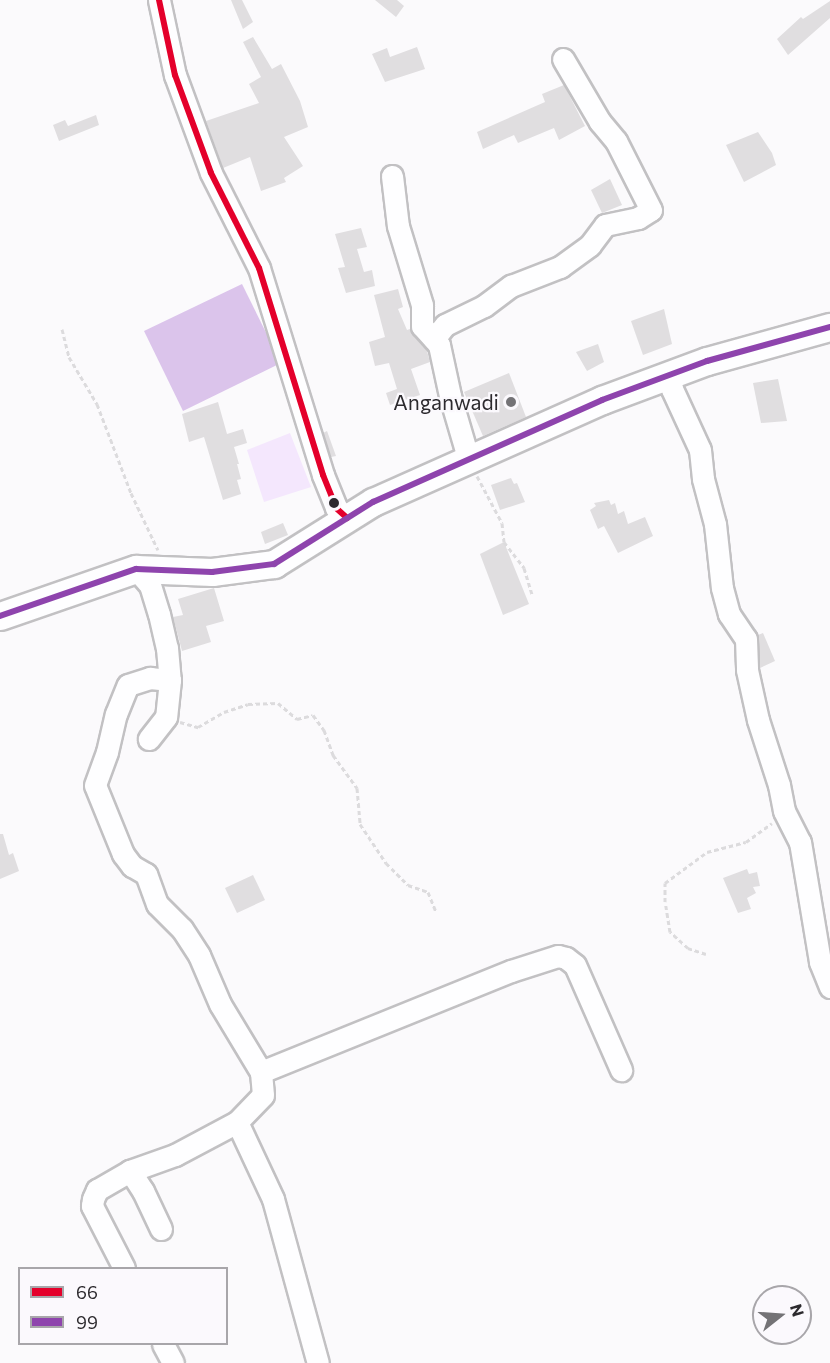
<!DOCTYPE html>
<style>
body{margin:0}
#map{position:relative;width:830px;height:1363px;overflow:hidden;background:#fbfafc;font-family:Commissioner,sans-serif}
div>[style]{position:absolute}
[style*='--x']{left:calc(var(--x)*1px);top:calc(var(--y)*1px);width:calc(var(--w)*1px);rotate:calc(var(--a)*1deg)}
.green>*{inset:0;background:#f4e7fd}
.water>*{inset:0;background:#dbc4eb}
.building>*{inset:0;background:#e0dee0}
.path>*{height:3px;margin-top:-1.5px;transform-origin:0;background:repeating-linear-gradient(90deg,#dcdbdd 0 4.5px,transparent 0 7.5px)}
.roads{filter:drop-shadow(2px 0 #c2c1c3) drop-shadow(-2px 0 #c2c1c3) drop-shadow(0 2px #c2c1c3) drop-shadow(0 -2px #c2c1c3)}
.minor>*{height:21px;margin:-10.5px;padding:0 10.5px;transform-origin:10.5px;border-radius:10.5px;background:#fefeff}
.major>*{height:27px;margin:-13.5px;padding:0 13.5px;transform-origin:13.5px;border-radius:13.5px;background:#fefeff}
.bus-1>*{height:6px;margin:-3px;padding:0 3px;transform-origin:3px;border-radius:3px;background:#e4002b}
.bus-2>*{height:6px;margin:-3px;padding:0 3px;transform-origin:3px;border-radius:3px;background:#8e44ad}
.dots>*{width:16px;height:16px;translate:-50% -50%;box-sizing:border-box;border:3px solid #fbf9fd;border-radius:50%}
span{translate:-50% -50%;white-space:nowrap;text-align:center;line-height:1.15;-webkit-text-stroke:4.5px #fbf9fd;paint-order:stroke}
.poi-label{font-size:21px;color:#2c2a2e}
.right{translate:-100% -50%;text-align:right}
.legend{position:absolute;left:18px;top:1267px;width:210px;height:78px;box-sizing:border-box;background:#fbf9fd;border:2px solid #a8a6aa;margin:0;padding:8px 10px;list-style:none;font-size:18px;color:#2c2a2e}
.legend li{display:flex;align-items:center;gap:12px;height:30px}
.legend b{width:30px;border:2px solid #a8a6aa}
.north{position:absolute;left:752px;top:1285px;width:60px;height:60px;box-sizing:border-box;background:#fbf9fd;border:2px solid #a8a6aa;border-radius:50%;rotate:73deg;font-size:16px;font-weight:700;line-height:24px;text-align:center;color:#2c2a2e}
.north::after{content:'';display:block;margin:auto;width:21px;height:27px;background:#747376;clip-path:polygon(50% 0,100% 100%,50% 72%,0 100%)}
</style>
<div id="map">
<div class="green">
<div style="clip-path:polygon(290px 433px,311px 487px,264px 502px,247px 450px)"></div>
</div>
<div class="water">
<div style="clip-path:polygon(242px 284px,281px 363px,183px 411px,144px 331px)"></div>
</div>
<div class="building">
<div style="clip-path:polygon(231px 0,242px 0,253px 22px,243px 29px)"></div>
<div style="clip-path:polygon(375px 0,397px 0,404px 6px,396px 17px)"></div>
<div style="clip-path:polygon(830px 1px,830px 18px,788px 55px,777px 39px,801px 17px,803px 19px)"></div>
<div style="clip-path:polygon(253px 37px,272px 69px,281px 64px,300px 101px,308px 127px,284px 137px,303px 166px,284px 178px,286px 182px,261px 191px,250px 157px,223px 168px,206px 121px,259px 103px,249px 84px,261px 77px,243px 42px)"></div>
<div style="clip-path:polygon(417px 47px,425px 69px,385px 82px,372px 54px,387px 48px,390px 57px)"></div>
<div style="clip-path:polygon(564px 85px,585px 126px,559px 140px,554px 128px,518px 143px,514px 135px,483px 149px,477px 132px,545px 102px,542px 94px)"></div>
<div style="clip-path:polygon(96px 115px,99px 125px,59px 141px,53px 125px,65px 120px,68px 126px)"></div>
<div style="clip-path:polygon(758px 132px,772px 153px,776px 165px,744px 182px,726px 145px)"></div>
<div style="clip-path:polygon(610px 179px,622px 205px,602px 213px,591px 190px)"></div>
<div style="clip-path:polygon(361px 228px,367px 247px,357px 249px,364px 272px,372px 270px,375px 286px,346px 293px,338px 268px,345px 267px,335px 234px)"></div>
<div style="clip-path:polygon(398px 289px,403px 307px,398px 309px,407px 330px,410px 329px,427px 351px,430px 362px,411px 369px,420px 395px,390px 405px,386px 393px,397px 389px,389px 363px,375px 366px,369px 342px,385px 337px,374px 295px)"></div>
<div style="clip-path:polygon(664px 309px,672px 344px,643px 355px,631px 321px)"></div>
<div style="clip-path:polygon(598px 344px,604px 362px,587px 371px,576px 352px)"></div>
<div style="clip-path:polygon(509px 373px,526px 417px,483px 436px,464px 392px)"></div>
<div style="clip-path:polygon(778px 379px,787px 421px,761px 423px,753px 383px)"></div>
<div style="clip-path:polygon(218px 402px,227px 434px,243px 429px,247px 443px,234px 447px,239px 464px,237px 464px,241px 479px,237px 480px,241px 494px,223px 500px,204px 437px,189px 442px,182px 414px)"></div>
<div style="clip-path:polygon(327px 431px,336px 456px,331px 457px,323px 433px)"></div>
<div style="clip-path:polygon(511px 478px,514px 484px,517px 483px,525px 502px,500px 510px,491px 485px)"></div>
<div style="clip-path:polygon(609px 500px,611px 505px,615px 503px,618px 514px,624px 511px,628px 524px,645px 517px,653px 536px,618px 553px,604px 526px,598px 529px,590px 510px,596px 506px,594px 503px)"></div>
<div style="clip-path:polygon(283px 523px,288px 535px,265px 544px,261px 532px)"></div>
<div style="clip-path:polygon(504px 542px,529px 604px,503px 615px,480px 554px)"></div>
<div style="clip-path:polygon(214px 588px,224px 621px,206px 626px,211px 642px,182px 651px,173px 617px,183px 615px,178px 599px)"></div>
<div style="clip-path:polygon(763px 633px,775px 661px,760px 668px,758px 635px)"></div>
<div style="clip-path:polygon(0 834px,3px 834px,9px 855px,13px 853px,19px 871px,0 879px)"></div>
<div style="clip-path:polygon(747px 869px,749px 874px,757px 872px,760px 886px,753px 887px,756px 893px,747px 898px,751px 909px,738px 913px,723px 878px)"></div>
<div style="clip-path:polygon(253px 875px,265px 900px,237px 913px,225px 888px)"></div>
</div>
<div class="path">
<div style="--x:62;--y:329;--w:29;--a:76"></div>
<div style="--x:69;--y:357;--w:55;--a:59.2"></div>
<div style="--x:97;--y:404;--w:95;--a:69.1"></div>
<div style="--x:131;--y:493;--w:63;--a:64.7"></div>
<div style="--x:477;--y:476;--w:53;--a:62"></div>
<div style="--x:502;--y:523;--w:19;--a:84"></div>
<div style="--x:504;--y:542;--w:33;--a:52"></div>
<div style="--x:524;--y:568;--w:27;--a:73"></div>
<div style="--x:180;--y:722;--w:19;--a:16"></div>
<div style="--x:198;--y:727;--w:30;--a:-30"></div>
<div style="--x:224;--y:712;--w:25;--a:-18"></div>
<div style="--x:248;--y:704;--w:30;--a:-2"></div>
<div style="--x:278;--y:703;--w:25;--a:40"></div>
<div style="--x:297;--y:719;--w:16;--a:-14"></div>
<div style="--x:313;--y:715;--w:19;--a:54"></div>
<div style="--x:324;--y:730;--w:27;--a:70"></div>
<div style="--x:333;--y:755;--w:41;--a:54"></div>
<div style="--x:357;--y:788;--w:36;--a:85"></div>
<div style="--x:360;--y:824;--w:47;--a:56.3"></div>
<div style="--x:386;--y:863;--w:31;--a:45"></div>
<div style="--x:408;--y:885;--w:21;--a:19"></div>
<div style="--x:428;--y:892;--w:22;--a:68"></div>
<div style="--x:706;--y:954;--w:19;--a:-162"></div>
<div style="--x:688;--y:948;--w:24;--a:-138"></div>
<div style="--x:670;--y:932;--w:30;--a:-99"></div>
<div style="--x:665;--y:902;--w:19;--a:-90"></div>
<div style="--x:665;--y:883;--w:52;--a:-36.4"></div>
<div style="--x:707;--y:852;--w:40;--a:-14.4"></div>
<div style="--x:746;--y:842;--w:32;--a:-36"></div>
</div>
<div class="roads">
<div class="minor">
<div style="--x:159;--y:0;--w:77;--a:78"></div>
<div style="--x:175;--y:75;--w:104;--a:69.8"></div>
<div style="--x:211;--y:173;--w:106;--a:63.2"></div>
<div style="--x:259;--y:268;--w:217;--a:72.8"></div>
<div style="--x:323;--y:475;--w:35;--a:68"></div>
<div style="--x:336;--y:508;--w:15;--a:42"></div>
<div style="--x:392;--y:176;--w:50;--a:83.2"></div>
<div style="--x:398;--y:226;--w:83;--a:73.1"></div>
<div style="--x:422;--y:305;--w:21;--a:90"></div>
<div style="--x:422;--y:326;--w:25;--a:48"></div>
<div style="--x:439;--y:345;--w:52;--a:77.8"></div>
<div style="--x:450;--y:396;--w:68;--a:73.7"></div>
<div style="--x:434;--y:339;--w:18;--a:-52"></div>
<div style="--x:445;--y:325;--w:43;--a:-26"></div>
<div style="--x:484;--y:306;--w:34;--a:-37"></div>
<div style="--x:511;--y:286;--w:53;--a:-21.2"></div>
<div style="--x:560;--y:267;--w:37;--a:-36"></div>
<div style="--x:590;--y:245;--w:25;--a:-53"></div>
<div style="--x:605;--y:225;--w:34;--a:-12"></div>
<div style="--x:638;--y:218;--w:15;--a:-32"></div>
<div style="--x:651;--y:210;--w:77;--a:-116.9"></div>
<div style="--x:616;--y:141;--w:25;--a:-130"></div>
<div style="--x:600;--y:122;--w:73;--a:-120.4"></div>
<div style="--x:669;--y:375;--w:14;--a:78"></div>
<div style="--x:672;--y:389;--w:67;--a:65.3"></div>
<div style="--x:700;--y:450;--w:29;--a:84"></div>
<div style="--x:703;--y:479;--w:47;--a:75.1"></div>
<div style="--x:715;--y:524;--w:64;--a:83.8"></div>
<div style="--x:722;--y:588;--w:27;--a:75"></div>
<div style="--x:729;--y:614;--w:30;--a:56"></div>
<div style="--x:746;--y:639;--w:31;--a:88"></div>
<div style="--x:747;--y:670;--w:51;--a:77.6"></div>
<div style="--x:758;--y:720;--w:68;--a:72.1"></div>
<div style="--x:779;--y:785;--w:26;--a:79"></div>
<div style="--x:784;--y:811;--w:35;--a:63"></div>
<div style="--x:800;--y:842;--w:122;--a:80.5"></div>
<div style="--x:820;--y:962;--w:27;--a:68"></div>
<div style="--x:136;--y:569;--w:21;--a:49"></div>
<div style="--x:150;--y:585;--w:30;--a:73"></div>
<div style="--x:159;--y:614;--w:35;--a:77"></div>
<div style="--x:167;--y:648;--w:32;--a:85"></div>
<div style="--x:170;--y:680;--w:37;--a:96"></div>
<div style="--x:166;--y:717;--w:28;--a:128"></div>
<div style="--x:261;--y:1072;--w:270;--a:-22"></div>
<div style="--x:511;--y:971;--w:49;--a:-17.7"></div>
<div style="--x:558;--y:956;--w:8;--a:14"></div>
<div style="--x:566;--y:958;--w:11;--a:38"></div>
<div style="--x:575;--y:965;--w:115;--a:66.3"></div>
<div style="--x:237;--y:1122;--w:85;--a:64.9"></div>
<div style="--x:273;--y:1199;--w:170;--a:74.7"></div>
<div style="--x:161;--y:1229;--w:42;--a:-115.3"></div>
<div style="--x:143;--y:1191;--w:24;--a:-123"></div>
<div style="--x:130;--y:1171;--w:48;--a:-19.6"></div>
<div style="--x:175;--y:1155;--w:70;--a:-28"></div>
<div style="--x:237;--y:1122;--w:37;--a:-46"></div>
<div style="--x:263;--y:1095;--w:23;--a:-95"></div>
<div style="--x:261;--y:1072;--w:79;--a:-121.1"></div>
<div style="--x:220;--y:1004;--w:53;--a:-113.2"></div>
<div style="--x:199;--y:955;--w:31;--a:-123"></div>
<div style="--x:182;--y:929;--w:35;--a:-135"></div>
<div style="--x:157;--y:904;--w:32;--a:-110"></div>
<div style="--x:146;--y:874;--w:16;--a:-150"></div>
<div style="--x:132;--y:866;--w:15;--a:-127"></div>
<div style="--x:123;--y:854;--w:74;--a:-112.1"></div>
<div style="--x:95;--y:785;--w:35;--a:-70"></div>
<div style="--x:107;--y:752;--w:39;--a:-77"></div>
<div style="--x:116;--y:714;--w:31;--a:-68"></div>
<div style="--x:128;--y:685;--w:23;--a:-18"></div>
<div style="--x:150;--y:678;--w:20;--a:6"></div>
<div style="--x:124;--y:1268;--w:70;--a:-117.3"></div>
<div style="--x:92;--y:1206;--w:7;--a:-82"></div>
<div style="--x:93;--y:1199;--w:10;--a:-66"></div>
<div style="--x:97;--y:1190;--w:38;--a:-30"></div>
<div style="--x:163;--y:1344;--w:21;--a:62"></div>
</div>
<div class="major">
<div style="--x:0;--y:616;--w:144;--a:-19.1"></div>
<div style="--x:136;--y:569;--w:76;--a:2.3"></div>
<div style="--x:212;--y:572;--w:63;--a:-7.4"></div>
<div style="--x:274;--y:564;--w:117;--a:-32.1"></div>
<div style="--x:373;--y:502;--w:251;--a:-24"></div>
<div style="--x:602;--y:400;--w:112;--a:-20.4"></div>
<div style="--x:707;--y:361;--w:128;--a:-15.5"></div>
</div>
</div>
<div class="bus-1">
<div style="--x:159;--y:0;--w:77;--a:78"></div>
<div style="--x:175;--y:75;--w:104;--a:69.8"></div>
<div style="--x:211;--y:173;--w:106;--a:63.2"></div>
<div style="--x:259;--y:268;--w:217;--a:72.8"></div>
<div style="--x:323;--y:475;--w:35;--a:68"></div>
<div style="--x:336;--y:508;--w:15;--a:42"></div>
</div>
<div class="bus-2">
<div style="--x:0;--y:616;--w:144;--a:-19.1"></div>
<div style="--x:136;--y:569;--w:76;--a:2.3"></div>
<div style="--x:212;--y:572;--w:63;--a:-7.4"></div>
<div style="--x:274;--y:564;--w:117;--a:-32.1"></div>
<div style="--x:373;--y:502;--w:251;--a:-24"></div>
<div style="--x:602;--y:400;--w:112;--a:-20.4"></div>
<div style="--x:707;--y:361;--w:128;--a:-15.5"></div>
</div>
<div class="dots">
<div style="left:511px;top:402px;background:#747376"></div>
<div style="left:334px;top:503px;background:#2c2a2e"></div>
</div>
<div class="poi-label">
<span class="right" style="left:499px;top:402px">Anganwadi</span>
</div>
<ul class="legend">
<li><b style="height:8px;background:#e4002b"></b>66</li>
<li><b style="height:8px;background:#8e44ad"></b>99</li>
</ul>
<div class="north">N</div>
</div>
